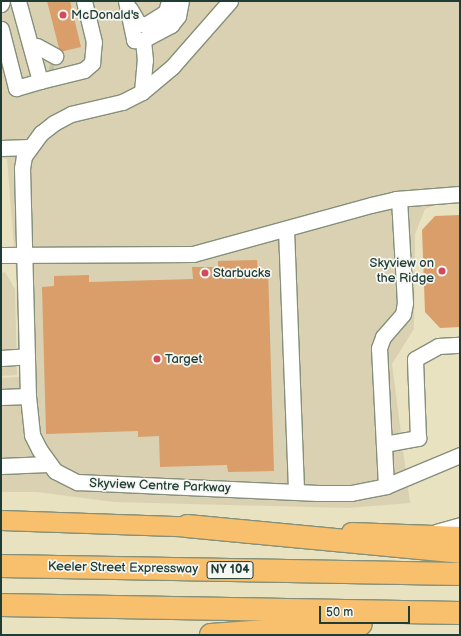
<!DOCTYPE html>
<style>
body{margin:0}
#map{position:relative;width:461px;height:636px;overflow:hidden;background:#e8e2c1;font-family:"Balsamiq Sans",sans-serif}
div>[style]{position:absolute}
[style*='--x']{left:calc(var(--x)*1px);top:calc(var(--y)*1px);width:calc(var(--w)*1px);rotate:calc(var(--a)*1deg)}
.built>*{inset:0;background:#dad1b2}
.building>*{inset:0;background:#d99e69}
.minor-tunnel>*{height:15px;margin-top:-7.5px;transform-origin:0;background:repeating-linear-gradient(90deg,#c0c1a5 0 15px,transparent 0 23px)}
.roads{filter:drop-shadow(1px 0 #84907a) drop-shadow(-1px 0 #84907a) drop-shadow(0 1px #84907a) drop-shadow(0 -1px #84907a)}
.minor>*{height:15px;margin:-7.5px;padding:0 7.5px;transform-origin:7.5px;border-radius:7.5px;background:#fff}
.major>*{height:19px;margin:-9.5px;padding:0 9.5px;transform-origin:9.5px;border-radius:9.5px;background:#f8bf6c}
.highway>*{height:22px;margin:-11px;padding:0 11px;transform-origin:11px;border-radius:11px;background:#f8bf6c}
.dots>*{width:11px;height:11px;translate:-50% -50%;box-sizing:border-box;border:2px solid #f6f6f2;border-radius:50%}
span{translate:-50% -50%;white-space:nowrap;text-align:center;line-height:1.15;-webkit-text-stroke:3.5px #f6f6f2;paint-order:stroke}
.shield-label span{padding:1px 3px;background:#f6f6f2;border:1px solid;border-radius:3px;-webkit-text-stroke-width:0}
.shield-label{font-size:12px;color:#1f3d34;font-weight:700}
.poi-label{font-size:13px;color:#1f3d34}
.left{translate:0 -50%;text-align:left}
.right{translate:-100% -50%;text-align:right}
.street-label{font-size:13px;color:#1f3d34}
.frame{position:absolute;inset:0;border:2px solid #1f3d34;pointer-events:none}
.scale{position:absolute;left:319px;top:606px;width:91px;height:18px;box-sizing:border-box;border:2px solid #1f3d34;border-top:0;padding-left:5px;font-size:12px;line-height:14px;white-space:nowrap;color:#1f3d34;-webkit-text-stroke:3px #f6f6f2;paint-order:stroke}
</style>
<div id="map">
<div class="built">
<div style="clip-path:polygon(1px 1px,460px 1px,460px 201px,443px 202px,425px 209px,415px 234px,414px 329px,392px 364px,410px 503px,348px 508px,114px 502px,37px 492px,1px 492px,1px 378px,19px 377px,16px 271px,7px 159px,1px 158px)"></div>
<div style="clip-path:polygon(5px 272px,15px 289px,17px 375px,1px 376px,1px 273px)"></div>
</div>
<div class="building">
<div style="clip-path:polygon(47px 1px,70px 1px,81px 47px,60px 52px)"></div>
<div style="clip-path:polygon(460px 215px,460px 327px,440px 328px,425px 312px,422px 230px,435px 216px)"></div>
<div style="clip-path:polygon(257px 260px,258px 269px,268px 268px,274px 471px,228px 472px,227px 465px,160px 467px,159px 436px,138px 437px,138px 431px,46px 434px,42px 287px,54px 286px,54px 276px,89px 275px,89px 282px,193px 279px,192px 267px,218px 267px,218px 261px)"></div>
</div>
<div class="minor-tunnel">
<div style="--x:49;--y:68;--w:5;--a:11"></div>
</div>
<div class="roads">
<div class="minor">
<div style="--x:18;--y:1;--w:83;--a:74.6"></div>
<div style="--x:40;--y:81;--w:45;--a:-14"></div>
<div style="--x:84;--y:70;--w:11;--a:-41"></div>
<div style="--x:92;--y:63;--w:21;--a:-85"></div>
<div style="--x:94;--y:42;--w:42;--a:-103.7"></div>
<div style="--x:126;--y:1;--w:40;--a:78"></div>
<div style="--x:134;--y:40;--w:9;--a:0"></div>
<div style="--x:143;--y:40;--w:32;--a:-28"></div>
<div style="--x:171;--y:25;--w:11;--a:-52"></div>
<div style="--x:178;--y:16;--w:15;--a:-79"></div>
<div style="--x:230;--y:1;--w:88;--a:131.3"></div>
<div style="--x:172;--y:67;--w:39;--a:140"></div>
<div style="--x:142;--y:92;--w:22;--a:153"></div>
<div style="--x:122;--y:102;--w:52;--a:166.8"></div>
<div style="--x:71;--y:114;--w:19;--a:152"></div>
<div style="--x:54;--y:123;--w:16;--a:142"></div>
<div style="--x:41;--y:133;--w:29;--a:126"></div>
<div style="--x:24;--y:156;--w:12;--a:99"></div>
<div style="--x:22;--y:168;--w:228;--a:88.5"></div>
<div style="--x:28;--y:396;--w:39;--a:84"></div>
<div style="--x:32;--y:435;--w:16;--a:63"></div>
<div style="--x:39;--y:449;--w:27;--a:54"></div>
<div style="--x:55;--y:471;--w:25;--a:27"></div>
<div style="--x:77;--y:482;--w:241;--a:2.6"></div>
<div style="--x:318;--y:493;--w:33;--a:0"></div>
<div style="--x:351;--y:493;--w:36;--a:-11"></div>
<div style="--x:386;--y:486;--w:80;--a:-22.7"></div>
<div style="--x:1;--y:4;--w:3;--a:-72"></div>
<div style="--x:130;--y:9;--w:16;--a:60"></div>
<div style="--x:138;--y:23;--w:7;--a:16"></div>
<div style="--x:145;--y:25;--w:25;--a:-32"></div>
<div style="--x:166;--y:12;--w:11;--a:-75"></div>
<div style="--x:1;--y:29;--w:61;--a:75.7"></div>
<div style="--x:16;--y:88;--w:25;--a:-16"></div>
<div style="--x:37;--y:46;--w:21;--a:29"></div>
<div style="--x:142;--y:92;--w:32;--a:-85"></div>
<div style="--x:145;--y:60;--w:20;--a:-96"></div>
<div style="--x:1;--y:148;--w:29;--a:-2"></div>
<div style="--x:286;--y:229;--w:263;--a:87.8"></div>
<div style="--x:1;--y:255;--w:192;--a:-0.3"></div>
<div style="--x:193;--y:254;--w:185;--a:-15.4"></div>
<div style="--x:371;--y:205;--w:26;--a:-13"></div>
<div style="--x:396;--y:199;--w:64;--a:-4.5"></div>
<div style="--x:1;--y:358;--w:26;--a:-4"></div>
<div style="--x:1;--y:397;--w:27;--a:-2"></div>
<div style="--x:384;--y:444;--w:35;--a:-10"></div>
<div style="--x:418;--y:438;--w:79;--a:-92.2"></div>
<div style="--x:415;--y:359;--w:26;--a:-29"></div>
<div style="--x:438;--y:346;--w:22;--a:-3"></div>
<div style="--x:1;--y:466;--w:47;--a:-2.4"></div>
<div style="--x:386;--y:486;--w:138;--a:-92.9"></div>
<div style="--x:379;--y:348;--w:12;--a:-70"></div>
<div style="--x:383;--y:337;--w:30;--a:-49"></div>
<div style="--x:403;--y:314;--w:11;--a:-80"></div>
<div style="--x:405;--y:303;--w:104;--a:-93.3"></div>
<div style="--x:436;--y:532;--w:25;--a:-16"></div>
</div>
<div class="major">
<div style="--x:1;--y:520;--w:202;--a:2"></div>
<div style="--x:351;--y:532;--w:109;--a:2.1"></div>
</div>
<div class="highway">
<div style="--x:187;--y:526;--w:274;--a:5.4"></div>
<div style="--x:1;--y:566;--w:459;--a:1"></div>
<div style="--x:1;--y:605;--w:459;--a:1"></div>
<div style="--x:211;--y:635;--w:150;--a:-4.2"></div>
</div>
</div>
<div class="dots">
<div style="left:63px;top:15px;background:#d1495b"></div>
<div style="left:442px;top:271px;background:#d1495b"></div>
<div style="left:205px;top:273px;background:#d1495b"></div>
<div style="left:157px;top:359px;background:#d1495b"></div>
</div>
<div class="shield-label">
<span style="left:230px;top:570px">NY 104</span>
</div>
<div class="poi-label">
<span class="left" style="left:71px;top:15px">McDonald's</span>
<span class="right" style="left:434px;top:271px">Skyview on<br>the Ridge</span>
<span class="left" style="left:213px;top:273px">Starbucks</span>
<span class="left" style="left:165px;top:359px">Target</span>
</div>
<div class="street-label">
<span style="left:160px;top:486px;rotate:2deg">Skyview Centre Parkway</span>
<span style="left:123px;top:568px;rotate:1deg">Keeler Street Expressway</span>
</div>
<div class="frame"></div>
<div class="scale">50 m</div>
</div>
